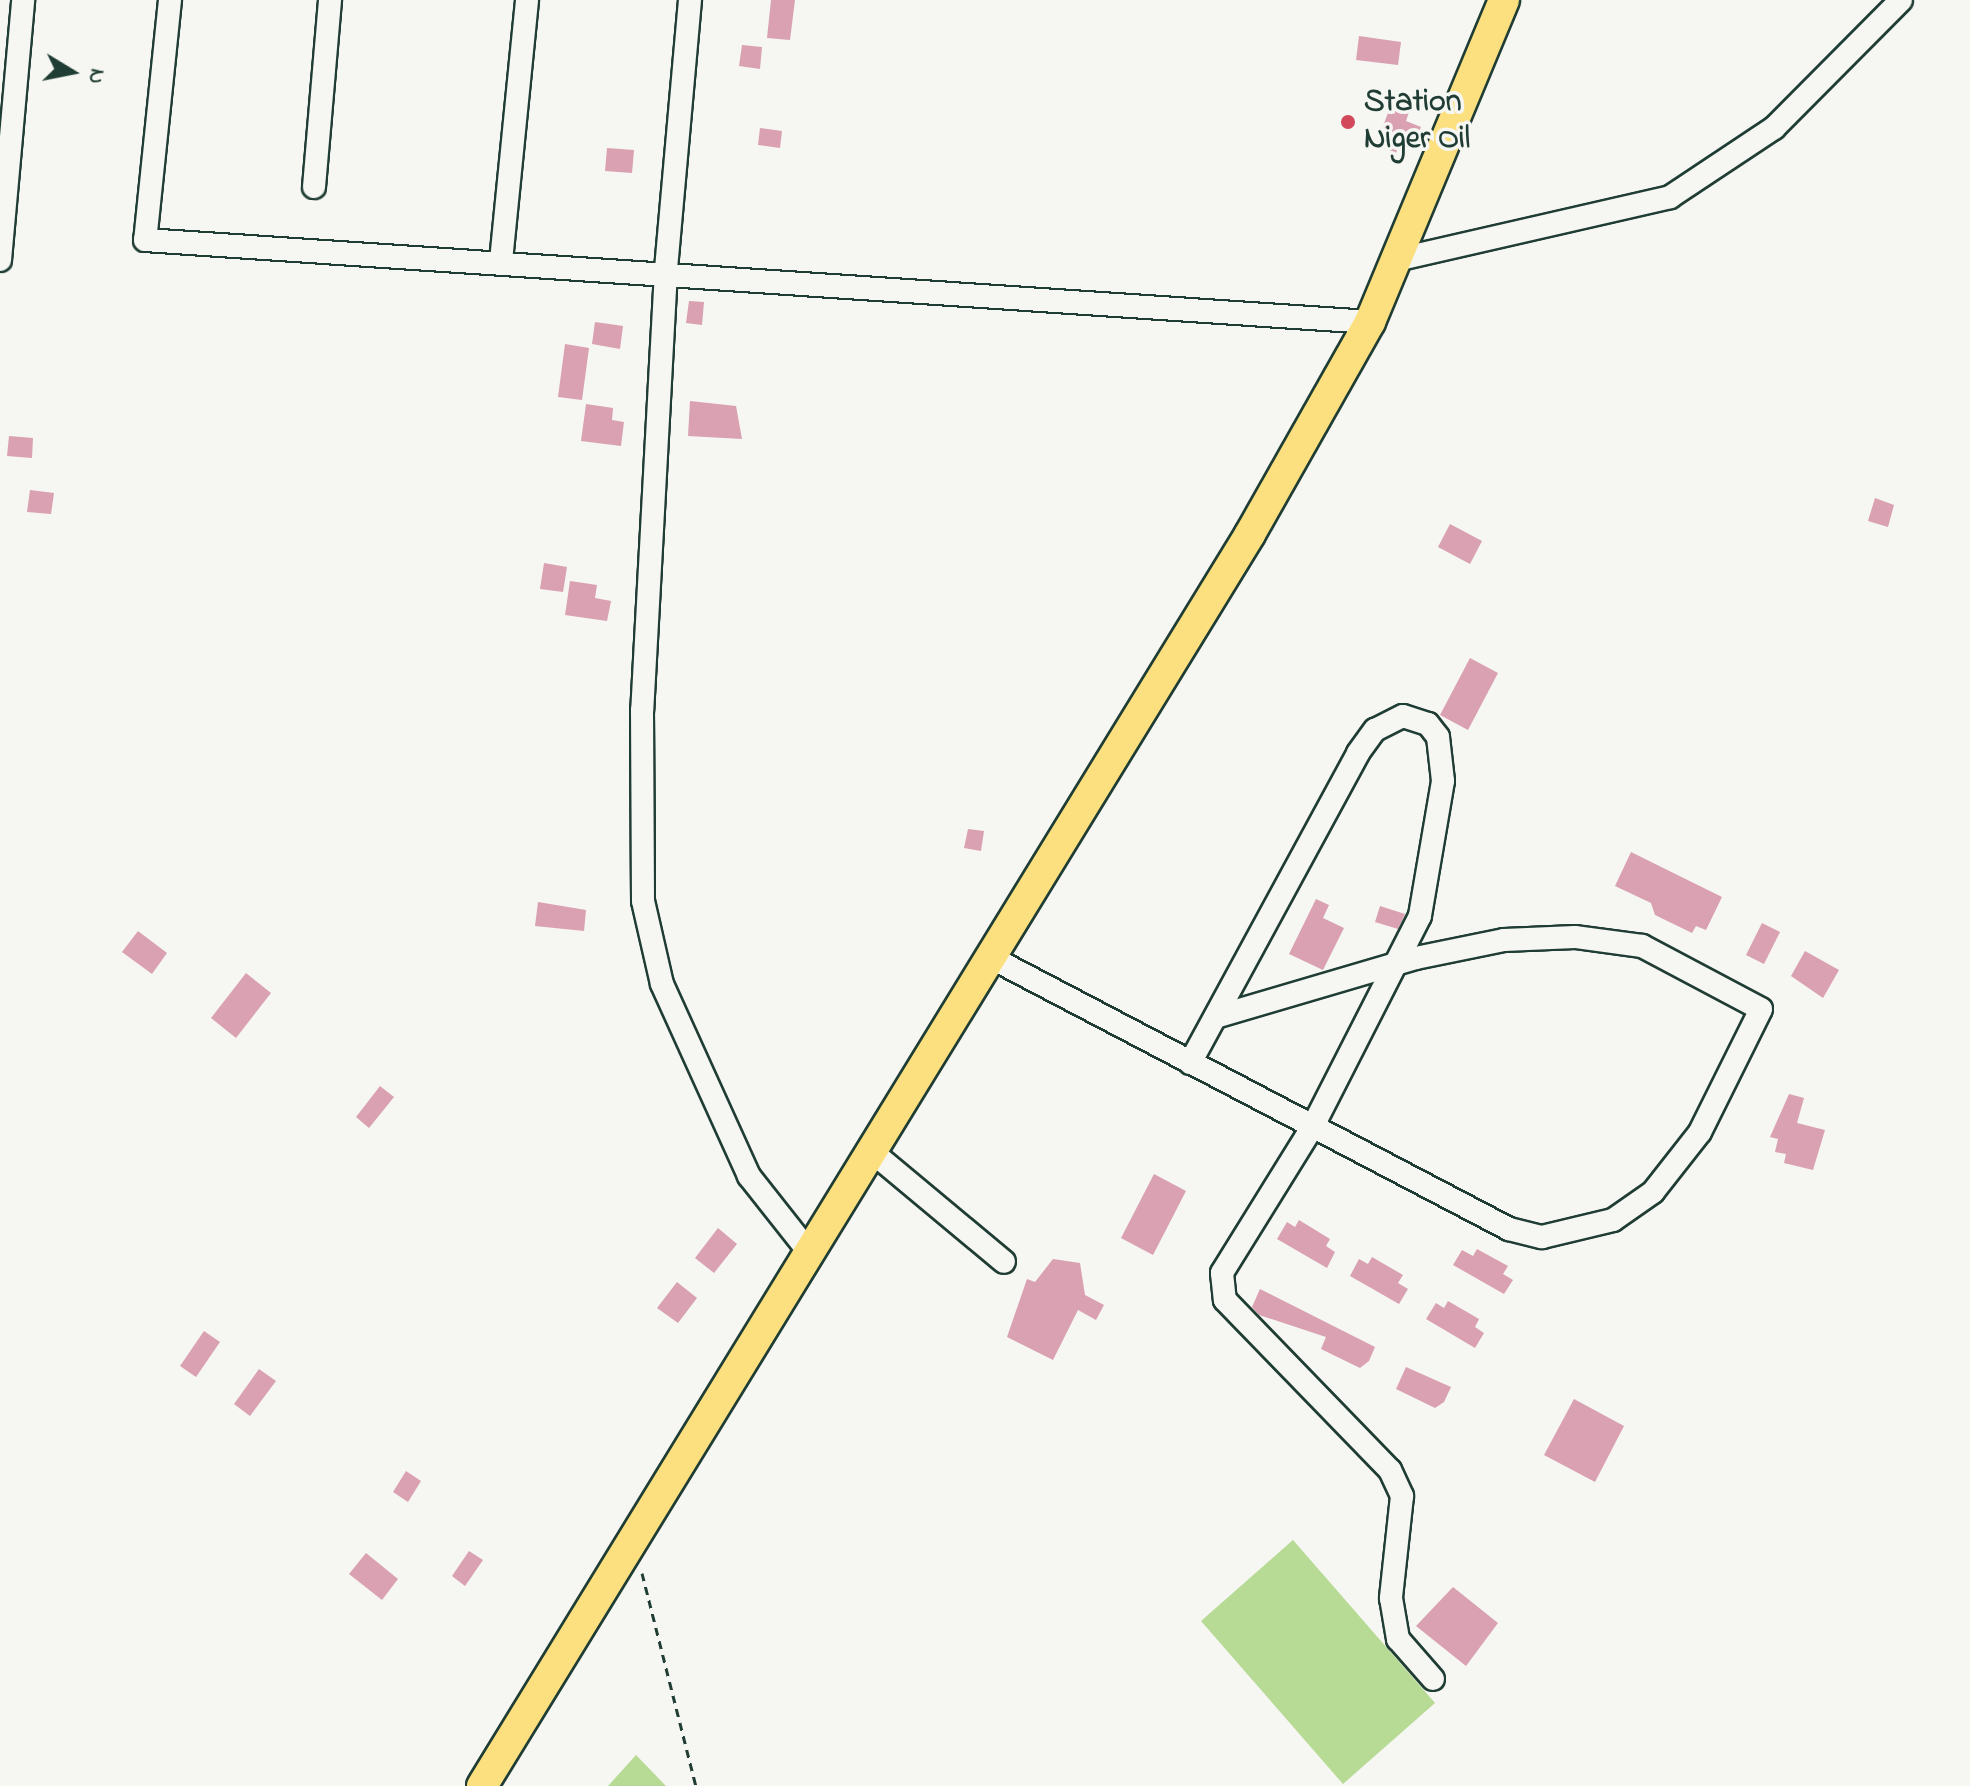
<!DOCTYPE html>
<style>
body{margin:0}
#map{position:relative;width:1970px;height:1786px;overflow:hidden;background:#f6f6f2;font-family:"Indie Flower",sans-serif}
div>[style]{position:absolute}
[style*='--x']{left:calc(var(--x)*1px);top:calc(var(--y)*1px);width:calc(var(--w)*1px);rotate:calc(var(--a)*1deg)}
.green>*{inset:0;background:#b7da95}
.building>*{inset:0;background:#d9a1b2}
.path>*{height:3px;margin-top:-1.5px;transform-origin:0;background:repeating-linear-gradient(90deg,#1f3d34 0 8px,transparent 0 14px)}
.roads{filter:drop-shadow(2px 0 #1f3d34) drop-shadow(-2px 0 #1f3d34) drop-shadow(0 2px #1f3d34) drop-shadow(0 -2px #1f3d34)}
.minor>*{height:22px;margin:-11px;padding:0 11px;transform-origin:11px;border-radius:11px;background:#f6f6f2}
.highway>*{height:30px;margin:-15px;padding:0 15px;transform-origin:15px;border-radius:15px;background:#fce080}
.dots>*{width:22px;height:22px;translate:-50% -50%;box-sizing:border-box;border:4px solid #f6f6f2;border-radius:50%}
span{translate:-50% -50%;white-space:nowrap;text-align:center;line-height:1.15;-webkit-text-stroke:7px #f6f6f2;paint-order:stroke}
.poi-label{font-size:32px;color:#1f3d34;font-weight:700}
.left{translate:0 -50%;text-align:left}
.north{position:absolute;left:32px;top:32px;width:80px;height:80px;-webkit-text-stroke:6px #f6f6f2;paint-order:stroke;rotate:100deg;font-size:22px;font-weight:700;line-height:32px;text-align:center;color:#1f3d34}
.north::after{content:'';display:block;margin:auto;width:28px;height:36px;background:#1f3d34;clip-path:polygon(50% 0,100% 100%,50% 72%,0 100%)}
</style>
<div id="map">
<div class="green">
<div style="clip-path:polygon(1293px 1540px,1435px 1703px,1343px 1784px,1201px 1621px)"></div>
<div style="clip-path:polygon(636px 1755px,666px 1786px,608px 1786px)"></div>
</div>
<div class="building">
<div style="clip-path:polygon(771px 0,795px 0,790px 40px,767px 38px)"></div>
<div style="clip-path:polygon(1359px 36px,1401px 42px,1398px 65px,1356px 60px)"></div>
<div style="clip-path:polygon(742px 45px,762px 47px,760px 69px,739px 66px)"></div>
<div style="clip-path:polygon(1392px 102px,1410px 109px,1406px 121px,1421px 127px,1413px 147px,1400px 142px,1396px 153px,1376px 145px)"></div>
<div style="clip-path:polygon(760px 128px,782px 131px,780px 148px,758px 145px)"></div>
<div style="clip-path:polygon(607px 148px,634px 150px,632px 173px,605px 171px)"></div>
<div style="clip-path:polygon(689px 301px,704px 302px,702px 325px,686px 323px)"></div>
<div style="clip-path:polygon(595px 322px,623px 326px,620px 349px,592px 344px)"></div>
<div style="clip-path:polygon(565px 344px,589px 348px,582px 400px,558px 397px)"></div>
<div style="clip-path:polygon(690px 401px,736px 406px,742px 439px,688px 436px)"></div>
<div style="clip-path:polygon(586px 404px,613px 408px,612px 420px,624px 422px,621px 446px,581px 441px)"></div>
<div style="clip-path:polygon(9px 436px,33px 438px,32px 458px,7px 456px)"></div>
<div style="clip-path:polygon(30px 490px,54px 493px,51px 514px,27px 512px)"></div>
<div style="clip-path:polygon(1875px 498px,1894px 505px,1888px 527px,1868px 521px)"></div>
<div style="clip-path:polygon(1450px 524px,1482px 541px,1470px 564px,1438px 547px)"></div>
<div style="clip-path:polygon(544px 563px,567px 567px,563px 592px,540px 589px)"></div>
<div style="clip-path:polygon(570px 581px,597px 585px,595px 598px,611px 601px,607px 621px,565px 615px)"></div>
<div style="clip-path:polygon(1470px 658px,1498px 673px,1468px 730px,1440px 715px)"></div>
<div style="clip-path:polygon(968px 829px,984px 831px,981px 851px,964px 848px)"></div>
<div style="clip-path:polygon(1631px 852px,1722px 897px,1706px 930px,1696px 926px,1692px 933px,1655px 915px,1651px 903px,1615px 886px)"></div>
<div style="clip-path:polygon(1316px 899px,1329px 905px,1323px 918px,1344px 928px,1323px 970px,1289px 954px)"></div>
<div style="clip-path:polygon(538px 902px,586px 910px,584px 931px,535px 926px)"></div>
<div style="clip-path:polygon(1380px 906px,1405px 914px,1398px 929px,1375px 922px)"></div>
<div style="clip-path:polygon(1762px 923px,1780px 932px,1764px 964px,1746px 955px)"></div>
<div style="clip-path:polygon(138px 931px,167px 953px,152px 974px,122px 952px)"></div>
<div style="clip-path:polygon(1805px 951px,1839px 970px,1823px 998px,1791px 976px)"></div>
<div style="clip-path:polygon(246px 973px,271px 993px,236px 1038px,211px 1018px)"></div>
<div style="clip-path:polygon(380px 1086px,394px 1097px,369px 1128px,356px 1117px)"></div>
<div style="clip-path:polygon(1789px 1094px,1804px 1098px,1797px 1123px,1825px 1130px,1813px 1170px,1784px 1163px,1786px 1154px,1775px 1152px,1778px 1139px,1770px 1137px)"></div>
<div style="clip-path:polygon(1154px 1174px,1186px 1191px,1153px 1255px,1121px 1238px)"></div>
<div style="clip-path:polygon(1299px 1220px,1330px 1239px,1326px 1246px,1335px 1252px,1327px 1268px,1277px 1239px,1287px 1222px,1295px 1227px)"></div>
<div style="clip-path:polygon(718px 1228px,737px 1244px,714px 1273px,695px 1258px)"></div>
<div style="clip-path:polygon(1477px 1249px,1508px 1266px,1503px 1274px,1513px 1280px,1504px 1294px,1453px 1265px,1462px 1250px,1473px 1256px)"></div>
<div style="clip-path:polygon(1372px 1257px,1403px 1275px,1398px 1283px,1408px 1289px,1399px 1304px,1350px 1276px,1359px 1259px,1368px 1264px)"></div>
<div style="clip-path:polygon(1053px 1259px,1080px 1263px,1085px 1295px,1104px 1305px,1096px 1320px,1078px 1310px,1053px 1360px,1007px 1337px,1027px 1279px,1035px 1282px)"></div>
<div style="clip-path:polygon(677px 1282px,697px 1298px,678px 1323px,657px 1308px)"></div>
<div style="clip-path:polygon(1260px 1289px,1375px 1347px,1369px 1361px,1360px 1368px,1321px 1349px,1326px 1337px,1259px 1315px,1252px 1307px)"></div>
<div style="clip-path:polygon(1448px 1301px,1479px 1319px,1475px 1327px,1484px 1333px,1475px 1348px,1426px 1319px,1436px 1303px,1444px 1308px)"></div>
<div style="clip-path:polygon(204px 1331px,220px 1342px,196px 1377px,180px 1366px)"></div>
<div style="clip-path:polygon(1406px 1367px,1451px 1387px,1444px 1402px,1435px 1408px,1396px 1389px)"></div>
<div style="clip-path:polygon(259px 1369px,276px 1381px,250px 1416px,234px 1404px)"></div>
<div style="clip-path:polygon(1574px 1399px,1624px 1426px,1595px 1482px,1544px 1455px)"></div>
<div style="clip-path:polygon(406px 1471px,421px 1481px,408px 1502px,393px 1492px)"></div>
<div style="clip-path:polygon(469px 1551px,483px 1560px,465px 1586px,452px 1576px)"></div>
<div style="clip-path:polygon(366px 1553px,398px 1579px,382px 1600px,349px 1574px)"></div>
<div style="clip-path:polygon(1453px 1587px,1498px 1623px,1466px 1666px,1416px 1626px)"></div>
</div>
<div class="path">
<div style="--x:642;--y:1573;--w:220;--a:75.8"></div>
</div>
<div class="roads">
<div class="minor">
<div style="--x:170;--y:0;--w:241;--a:95.9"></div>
<div style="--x:145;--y:240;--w:1228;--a:3.83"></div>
<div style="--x:690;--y:0;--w:272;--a:95.1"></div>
<div style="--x:666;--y:271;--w:440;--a:93.1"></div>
<div style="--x:642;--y:710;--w:191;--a:89.7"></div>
<div style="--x:643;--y:901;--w:85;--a:77.1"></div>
<div style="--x:662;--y:984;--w:211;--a:65.6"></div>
<div style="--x:749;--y:1176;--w:97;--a:51.7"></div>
<div style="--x:314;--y:187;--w:188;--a:-85.1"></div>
<div style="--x:1400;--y:259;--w:277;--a:-12.9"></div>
<div style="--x:1670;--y:197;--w:125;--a:-33.6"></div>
<div style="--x:1774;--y:128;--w:180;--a:-45.2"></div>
<div style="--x:0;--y:260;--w:261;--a:-84.9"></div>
<div style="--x:501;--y:261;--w:262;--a:-84.3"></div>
<div style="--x:990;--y:957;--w:586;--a:27.66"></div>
<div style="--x:1509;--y:1229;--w:34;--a:14"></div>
<div style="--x:1542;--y:1237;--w:73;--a:-13.5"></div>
<div style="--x:1613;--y:1220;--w:49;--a:-35"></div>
<div style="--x:1653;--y:1192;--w:76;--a:-51.9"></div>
<div style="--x:1700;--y:1132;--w:137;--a:-63.6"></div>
<div style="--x:1761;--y:1009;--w:135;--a:-152.1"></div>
<div style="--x:1642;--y:946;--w:68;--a:-172.3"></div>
<div style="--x:1575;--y:937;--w:71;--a:177.6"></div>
<div style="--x:1504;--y:940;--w:90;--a:168.4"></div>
<div style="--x:1416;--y:958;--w:209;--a:163.6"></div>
<div style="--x:1190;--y:1063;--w:353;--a:-61.5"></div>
<div style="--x:1358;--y:753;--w:29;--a:-54"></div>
<div style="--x:1375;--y:730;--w:31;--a:-27"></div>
<div style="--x:1403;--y:716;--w:26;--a:18"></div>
<div style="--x:1428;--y:724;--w:16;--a:52"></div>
<div style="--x:1438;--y:737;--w:44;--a:83.5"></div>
<div style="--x:1443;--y:781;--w:137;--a:99.7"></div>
<div style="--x:1420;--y:916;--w:236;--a:117"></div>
<div style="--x:1313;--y:1126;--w:173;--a:121.8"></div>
<div style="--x:1222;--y:1273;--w:27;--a:84"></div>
<div style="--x:1225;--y:1300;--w:237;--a:45.9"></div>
<div style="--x:1390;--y:1470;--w:29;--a:65"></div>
<div style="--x:1402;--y:1496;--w:103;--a:96.2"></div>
<div style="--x:1391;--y:1598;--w:42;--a:80.3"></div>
<div style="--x:1398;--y:1639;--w:53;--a:48.8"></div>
<div style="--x:871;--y:1151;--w:173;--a:39.8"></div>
</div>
<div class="highway">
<div style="--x:482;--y:1786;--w:1469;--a:-58.47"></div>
<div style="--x:1250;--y:534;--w:244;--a:-60.5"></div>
<div style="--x:1370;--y:322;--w:349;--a:-67.4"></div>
</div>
</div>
<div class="dots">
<div style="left:1348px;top:122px;background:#d1495b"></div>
</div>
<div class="poi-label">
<span class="left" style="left:1364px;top:122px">Station<br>Niger Oil</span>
</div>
<div class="north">N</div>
</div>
